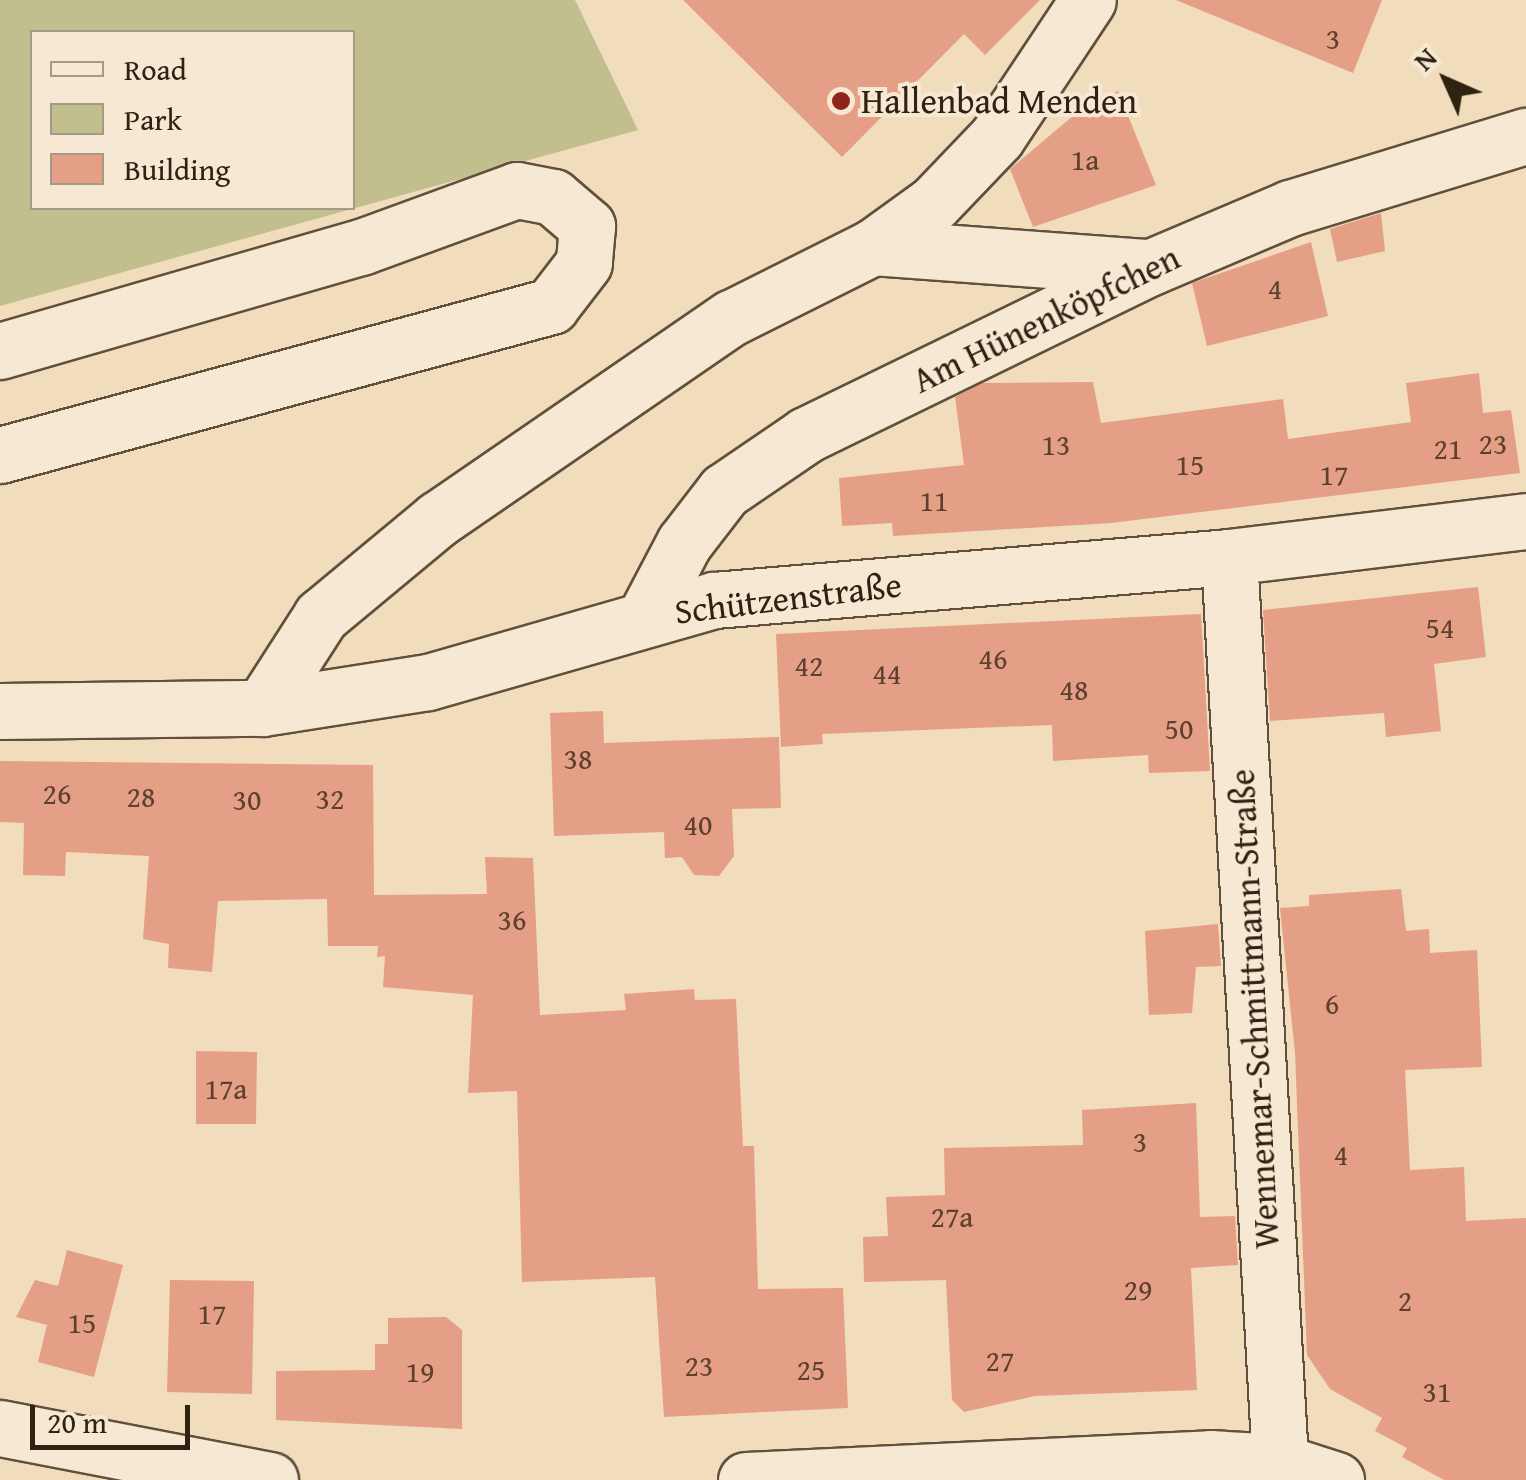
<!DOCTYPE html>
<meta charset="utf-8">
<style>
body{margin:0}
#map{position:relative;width:1526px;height:1480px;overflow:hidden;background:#f1dcbc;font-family:"Gentium Book Plus",serif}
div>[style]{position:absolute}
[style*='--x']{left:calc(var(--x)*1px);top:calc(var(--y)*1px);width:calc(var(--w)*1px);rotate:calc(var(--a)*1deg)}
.green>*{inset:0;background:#c0bf8d}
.building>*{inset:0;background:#e59f86}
.roads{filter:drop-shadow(2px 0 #60503c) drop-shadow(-2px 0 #60503c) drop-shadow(0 2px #60503c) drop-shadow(0 -2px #60503c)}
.minor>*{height:55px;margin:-27.5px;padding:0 27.5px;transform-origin:27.5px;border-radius:27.5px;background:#f6e8d3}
.dots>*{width:28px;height:28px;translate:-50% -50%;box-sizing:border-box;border:5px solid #f6e8d3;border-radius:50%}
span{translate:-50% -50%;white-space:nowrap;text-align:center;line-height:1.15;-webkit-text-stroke:8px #f6e8d3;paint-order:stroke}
.number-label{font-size:30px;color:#5c412e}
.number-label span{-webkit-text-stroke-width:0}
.poi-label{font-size:35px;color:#2f2211}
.left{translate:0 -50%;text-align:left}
.street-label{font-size:35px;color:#2f2211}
.legend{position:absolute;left:30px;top:30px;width:325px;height:180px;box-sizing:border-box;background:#f6e8d3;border:2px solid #a69985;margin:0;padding:12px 18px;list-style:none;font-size:30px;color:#2f2211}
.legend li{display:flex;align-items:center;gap:20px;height:50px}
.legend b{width:50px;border:2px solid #a69985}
.north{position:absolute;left:1396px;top:30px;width:100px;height:100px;-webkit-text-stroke:8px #f6e8d3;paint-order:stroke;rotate:315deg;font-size:28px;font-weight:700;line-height:40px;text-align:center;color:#2f2211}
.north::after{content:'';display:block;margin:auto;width:35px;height:45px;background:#2f2211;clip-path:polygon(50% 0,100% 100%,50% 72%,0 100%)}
.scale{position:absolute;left:30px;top:1405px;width:160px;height:45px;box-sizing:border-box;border:5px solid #2f2211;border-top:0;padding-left:12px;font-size:30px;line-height:35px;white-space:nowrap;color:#2f2211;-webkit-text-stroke:8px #f6e8d3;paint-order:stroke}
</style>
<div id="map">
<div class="green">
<div style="clip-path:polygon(evenodd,0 0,575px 0,638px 130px,0 306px,0 0,32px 32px,352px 32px,352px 208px,32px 208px,32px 32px)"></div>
</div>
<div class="building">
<div style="clip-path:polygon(683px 0,1040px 0,985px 55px,964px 34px,842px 157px)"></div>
<div style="clip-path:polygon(1176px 0,1382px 0,1353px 73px)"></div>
<div style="clip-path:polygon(1118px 91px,1156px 185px,1033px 227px,1010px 169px,1086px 105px)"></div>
<div style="clip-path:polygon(1381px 213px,1385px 251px,1337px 262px,1330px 229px)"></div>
<div style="clip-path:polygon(1311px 242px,1328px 316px,1207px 346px,1192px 283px)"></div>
<div style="clip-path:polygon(1479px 373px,1483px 413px,1511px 410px,1520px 473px,1111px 523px,893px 536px,892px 523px,842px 526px,839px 478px,964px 465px,955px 397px,983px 383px,1093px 382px,1101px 423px,1283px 399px,1288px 439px,1411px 422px,1406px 383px)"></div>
<div style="clip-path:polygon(1478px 587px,1486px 657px,1434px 664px,1441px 731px,1386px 737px,1384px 713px,1270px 721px,1263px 610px)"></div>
<div style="clip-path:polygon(1201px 614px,1210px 771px,1149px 773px,1148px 755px,1053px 761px,1052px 725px,822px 734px,823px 744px,781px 747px,776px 634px)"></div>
<div style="clip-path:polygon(603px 711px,604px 743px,779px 737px,781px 808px,732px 809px,734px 856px,719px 876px,694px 875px,682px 857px,665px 858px,664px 832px,554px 836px,550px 713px)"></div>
<div style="clip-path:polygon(0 761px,373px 765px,374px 895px,487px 894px,485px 857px,533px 858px,540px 1015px,626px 1010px,624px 994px,694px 989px,695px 1000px,736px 999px,743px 1146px,754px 1146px,758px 1289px,843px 1288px,848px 1408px,664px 1417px,655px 1277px,522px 1282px,517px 1091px,468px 1093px,473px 995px,383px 987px,385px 956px,377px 957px,378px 946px,328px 946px,327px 899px,218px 901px,212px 972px,168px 968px,169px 944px,143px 939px,149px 856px,66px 852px,65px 876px,23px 875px,24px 823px,0 822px)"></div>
<div style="clip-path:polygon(1401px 889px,1406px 931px,1429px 929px,1430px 953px,1477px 950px,1482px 1067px,1405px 1070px,1410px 1170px,1464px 1167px,1466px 1221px,1526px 1218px,1526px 1480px,1444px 1480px,1402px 1457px,1407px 1448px,1375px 1431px,1382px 1418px,1330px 1389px,1307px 1355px,1295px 1053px,1280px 908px,1309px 906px,1309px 895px)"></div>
<div style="clip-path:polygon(1218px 924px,1221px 966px,1196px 967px,1192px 1013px,1149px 1015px,1145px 931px)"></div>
<div style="clip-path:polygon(196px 1051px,257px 1052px,256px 1124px,196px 1124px)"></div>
<div style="clip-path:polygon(1196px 1103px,1200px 1217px,1235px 1216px,1238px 1265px,1191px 1268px,1197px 1390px,1035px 1396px,964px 1412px,952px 1400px,946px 1280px,864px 1282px,863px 1237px,888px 1236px,886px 1197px,945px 1195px,944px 1148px,1083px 1145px,1082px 1110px)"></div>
<div style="clip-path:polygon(67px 1250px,123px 1265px,94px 1377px,38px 1362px,47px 1325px,16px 1317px,35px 1280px,58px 1286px)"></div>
<div style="clip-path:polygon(170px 1280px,254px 1281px,252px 1394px,167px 1392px)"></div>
<div style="clip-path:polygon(446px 1317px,462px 1330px,462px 1429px,276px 1420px,276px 1371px,375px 1370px,375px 1344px,388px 1344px,388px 1318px)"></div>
</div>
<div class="roads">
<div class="minor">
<div style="--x:873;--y:247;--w:276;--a:4.2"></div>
<div style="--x:0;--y:351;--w:376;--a:-16.1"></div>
<div style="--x:361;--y:247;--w:166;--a:-20.1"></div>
<div style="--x:517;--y:190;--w:37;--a:11"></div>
<div style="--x:553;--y:197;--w:45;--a:40.5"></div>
<div style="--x:587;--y:226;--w:37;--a:95"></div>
<div style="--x:584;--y:263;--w:54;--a:127.5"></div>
<div style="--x:551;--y:306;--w:571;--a:164.87"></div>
<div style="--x:1229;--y:557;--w:906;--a:86.77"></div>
<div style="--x:645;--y:617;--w:84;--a:-62.2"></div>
<div style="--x:684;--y:543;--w:66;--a:-52.4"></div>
<div style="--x:724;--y:491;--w:99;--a:-34.3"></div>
<div style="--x:806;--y:435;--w:384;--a:-26"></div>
<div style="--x:1151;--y:267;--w:151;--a:-23"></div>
<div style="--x:1290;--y:208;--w:247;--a:-17"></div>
<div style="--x:262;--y:708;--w:109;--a:-57.3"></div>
<div style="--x:321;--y:616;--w:152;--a:-39.7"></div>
<div style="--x:438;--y:519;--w:355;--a:-34.5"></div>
<div style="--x:731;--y:318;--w:159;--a:-26.6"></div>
<div style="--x:873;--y:247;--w:75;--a:-35.8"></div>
<div style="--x:934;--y:203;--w:91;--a:-46.3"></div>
<div style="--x:997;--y:137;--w:164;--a:-56.4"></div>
<div style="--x:0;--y:711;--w:262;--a:-0.7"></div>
<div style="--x:262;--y:708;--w:168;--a:-8.9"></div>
<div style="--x:428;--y:682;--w:298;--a:-16"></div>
<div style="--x:714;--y:600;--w:517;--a:-4.77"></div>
<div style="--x:1229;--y:557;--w:299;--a:-6.9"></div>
<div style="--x:0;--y:1428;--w:275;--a:10.9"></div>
<div style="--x:746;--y:1480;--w:465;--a:-2.7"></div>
<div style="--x:1210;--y:1458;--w:70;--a:3.3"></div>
<div style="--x:1280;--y:1462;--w:59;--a:17.8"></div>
</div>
</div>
<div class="dots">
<div style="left:841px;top:101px;background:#8f2418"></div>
</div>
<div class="number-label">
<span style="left:1333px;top:38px">3</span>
<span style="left:1085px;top:159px">1a</span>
<span style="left:1275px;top:288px">4</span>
<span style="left:1493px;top:443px">23</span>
<span style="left:1056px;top:444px">13</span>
<span style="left:1448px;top:448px">21</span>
<span style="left:1190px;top:464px">15</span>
<span style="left:1334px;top:474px">17</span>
<span style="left:934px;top:500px">11</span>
<span style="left:1440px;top:627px">54</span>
<span style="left:993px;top:658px">46</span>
<span style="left:809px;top:665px">42</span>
<span style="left:887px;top:673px">44</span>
<span style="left:1074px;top:689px">48</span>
<span style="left:1179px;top:728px">50</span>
<span style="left:578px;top:758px">38</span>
<span style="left:57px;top:793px">26</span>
<span style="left:141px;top:796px">28</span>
<span style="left:330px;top:798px">32</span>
<span style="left:247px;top:799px">30</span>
<span style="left:698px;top:824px">40</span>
<span style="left:512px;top:919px">36</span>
<span style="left:1332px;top:1003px">6</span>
<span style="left:226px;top:1088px">17a</span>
<span style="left:1140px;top:1141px">3</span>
<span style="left:1341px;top:1154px">4</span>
<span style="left:952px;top:1216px">27a</span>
<span style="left:1138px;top:1289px">29</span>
<span style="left:1405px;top:1300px">2</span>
<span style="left:212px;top:1313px">17</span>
<span style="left:82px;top:1322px">15</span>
<span style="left:1000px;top:1360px">27</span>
<span style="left:699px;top:1365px">23</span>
<span style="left:811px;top:1369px">25</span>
<span style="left:420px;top:1371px">19</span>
<span style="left:1437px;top:1391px">31</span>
</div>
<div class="poi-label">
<span class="left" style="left:861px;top:101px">Hallenbad Menden</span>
</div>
<div class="street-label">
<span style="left:1046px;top:319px;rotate:-26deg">Am Hünenköpfchen</span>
<span style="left:788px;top:598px;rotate:-7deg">Schützenstraße</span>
<span style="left:1254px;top:1009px;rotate:-93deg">Wennemar-Schmittmann-Straße</span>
</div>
<ul class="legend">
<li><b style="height:12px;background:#f6e8d3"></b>Road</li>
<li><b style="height:28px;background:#c0bf8d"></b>Park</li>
<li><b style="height:28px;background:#e59f86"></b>Building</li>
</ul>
<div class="north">N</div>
<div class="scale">20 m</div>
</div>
